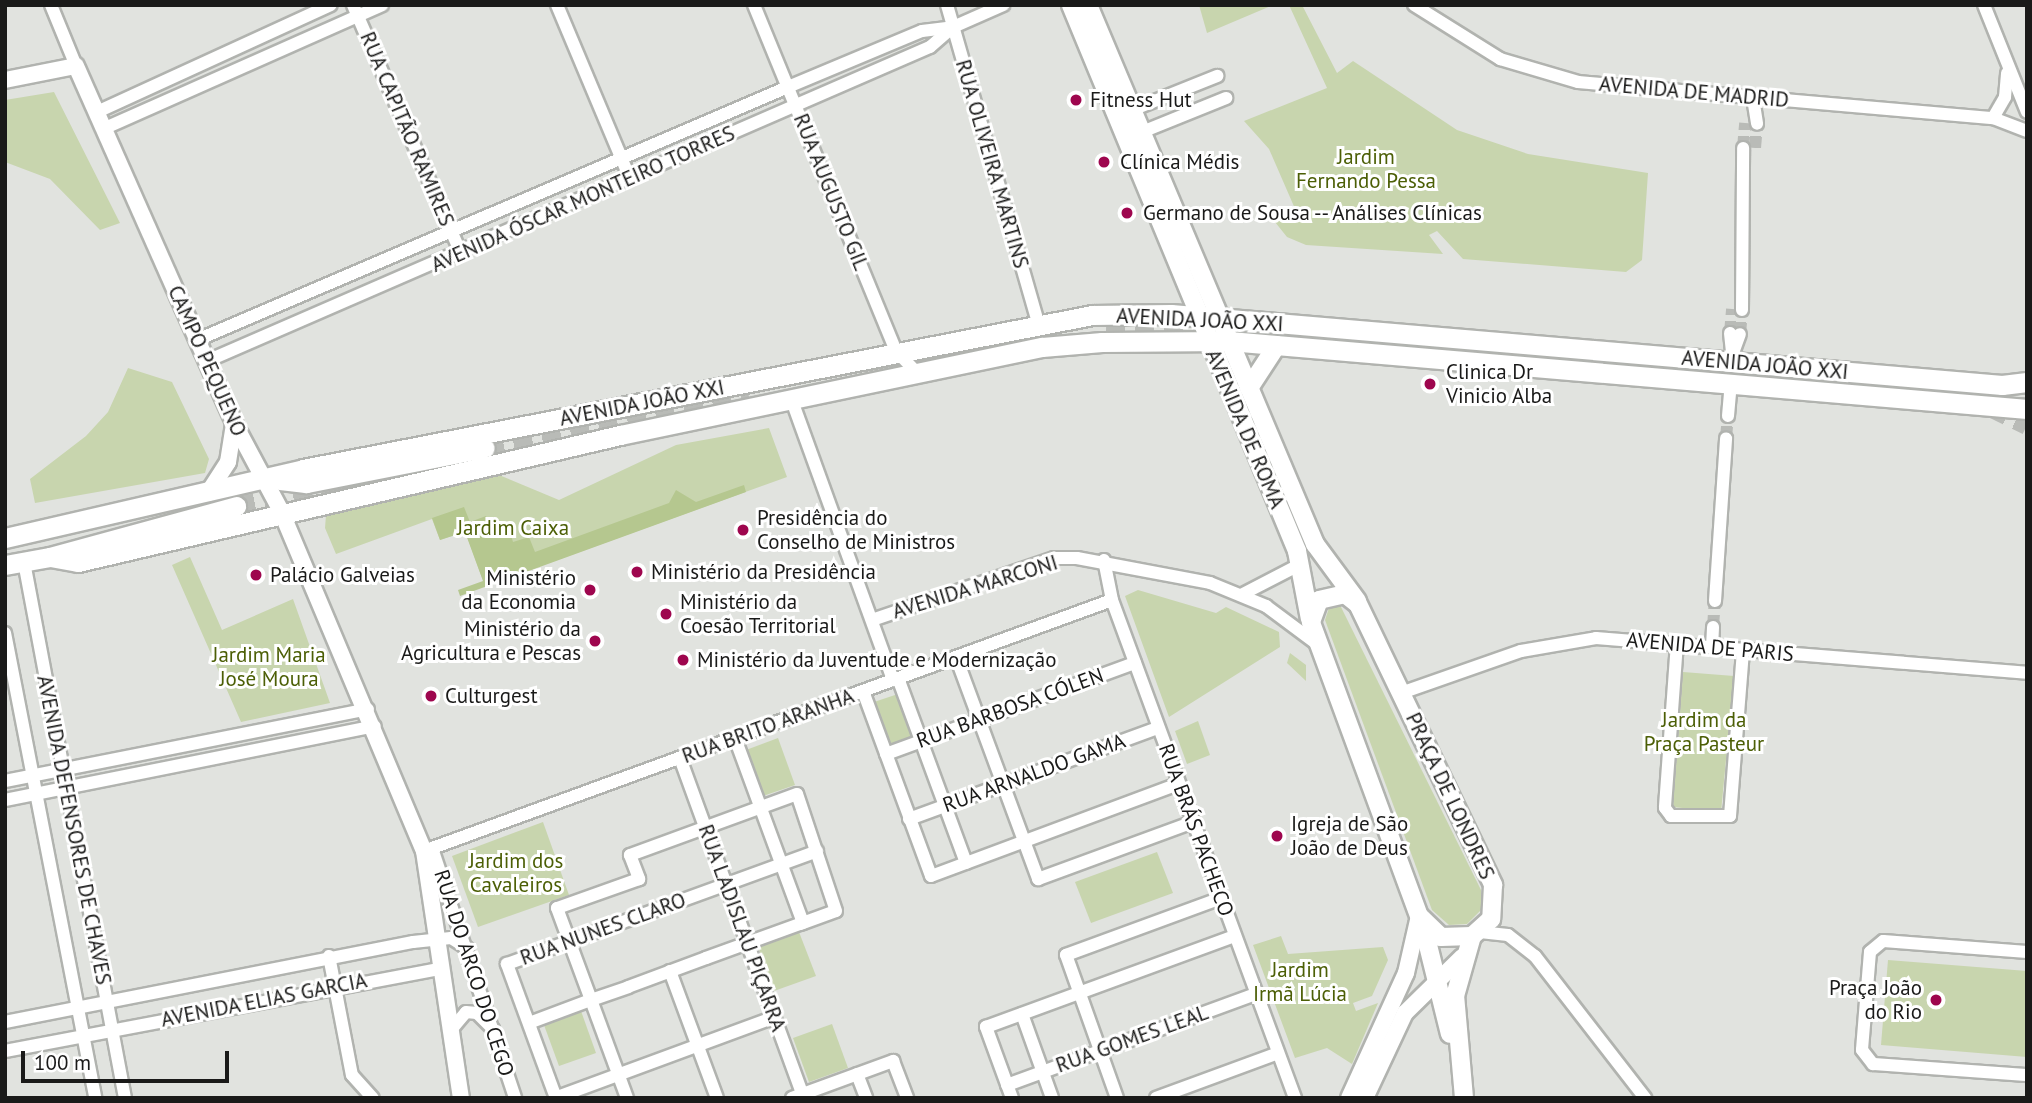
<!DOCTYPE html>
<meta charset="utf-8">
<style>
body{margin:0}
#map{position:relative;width:2032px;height:1103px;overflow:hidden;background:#e1e3df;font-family:"PT Sans",sans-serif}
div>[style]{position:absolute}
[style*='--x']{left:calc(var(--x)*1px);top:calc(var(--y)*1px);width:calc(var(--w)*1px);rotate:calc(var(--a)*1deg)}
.green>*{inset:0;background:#c8d5ae}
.water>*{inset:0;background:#b5c78f}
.minor-tunnel>*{height:12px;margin-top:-6px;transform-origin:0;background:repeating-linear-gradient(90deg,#b9bbb7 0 12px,transparent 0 18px)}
.primary-tunnel>*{height:19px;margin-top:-9.5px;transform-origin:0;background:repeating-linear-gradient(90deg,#b9bbb7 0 19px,transparent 0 29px)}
.roads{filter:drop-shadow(2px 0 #b1b3af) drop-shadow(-2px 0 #b1b3af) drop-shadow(0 2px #b1b3af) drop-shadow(0 -2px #b1b3af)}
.minor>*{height:12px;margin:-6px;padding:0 6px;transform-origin:6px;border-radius:6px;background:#fff}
.tertiary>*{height:16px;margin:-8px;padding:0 8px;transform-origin:8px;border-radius:8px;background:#fff}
.secondary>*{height:18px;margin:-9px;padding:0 9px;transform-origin:9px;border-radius:9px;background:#fff}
.primary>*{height:19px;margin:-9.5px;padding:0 9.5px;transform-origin:9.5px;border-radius:9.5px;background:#fff}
.dots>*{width:19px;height:19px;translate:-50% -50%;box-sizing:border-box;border:4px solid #fff;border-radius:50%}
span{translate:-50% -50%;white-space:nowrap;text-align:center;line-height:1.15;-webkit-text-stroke:6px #fff;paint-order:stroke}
.street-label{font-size:21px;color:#1a1a19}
.poi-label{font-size:21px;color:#1a1a19}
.left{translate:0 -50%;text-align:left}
.right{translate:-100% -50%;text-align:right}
.park-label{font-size:21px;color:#4c5f06}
.frame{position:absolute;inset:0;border:7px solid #1a1a19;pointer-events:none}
.scale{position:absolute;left:21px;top:1051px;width:208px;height:32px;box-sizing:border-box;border:4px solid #1a1a19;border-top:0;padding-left:9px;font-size:21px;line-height:24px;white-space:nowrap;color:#1a1a19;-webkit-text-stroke:5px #fff;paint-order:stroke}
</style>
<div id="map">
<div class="green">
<div style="clip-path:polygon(1199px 5px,1273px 5px,1207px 33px)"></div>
<div style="clip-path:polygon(1289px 5px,1302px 5px,1337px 73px,1353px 61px,1457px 130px,1528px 154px,1648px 173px,1642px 260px,1626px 272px,1463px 259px,1437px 231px,1429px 235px,1443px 254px,1306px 245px,1287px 237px,1275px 222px,1296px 211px,1269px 149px,1244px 121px,1327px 88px)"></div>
<div style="clip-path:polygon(54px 92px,120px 223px,100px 230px,50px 179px,5px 162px,5px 100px)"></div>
<div style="clip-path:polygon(128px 368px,172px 382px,209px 459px,205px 473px,35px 503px,30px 479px,86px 436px,108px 412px)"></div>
<div style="clip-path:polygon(769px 428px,787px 477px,485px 586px,465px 531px,440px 540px,432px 519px,336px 554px,325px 528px,326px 515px,336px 508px,499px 475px,559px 500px,676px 445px)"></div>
<div style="clip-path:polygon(190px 557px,222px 630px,293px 599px,330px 703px,241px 722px,172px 565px)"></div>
<div style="clip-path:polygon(1138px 590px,1216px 613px,1226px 607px,1279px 632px,1280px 647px,1169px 717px,1125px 596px)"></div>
<div style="clip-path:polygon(1340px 605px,1481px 890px,1481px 910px,1467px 924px,1449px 925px,1432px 910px,1325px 620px,1329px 608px)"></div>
<div style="clip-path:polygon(1290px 653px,1306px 665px,1306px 681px,1287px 663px)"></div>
<div style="clip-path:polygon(1683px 672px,1734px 676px,1721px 812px,1673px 807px)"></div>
<div style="clip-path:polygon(898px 694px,915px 740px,891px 748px,874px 702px)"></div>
<div style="clip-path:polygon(1198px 721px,1210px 755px,1187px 764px,1175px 731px)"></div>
<div style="clip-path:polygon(778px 738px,795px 785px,763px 796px,746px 750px)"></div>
<div style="clip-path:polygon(543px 822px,569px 895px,478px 927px,452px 856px)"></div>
<div style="clip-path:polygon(1157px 852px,1173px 893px,1091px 923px,1075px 882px)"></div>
<div style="clip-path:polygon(799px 932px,816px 976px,774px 991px,758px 947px)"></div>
<div style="clip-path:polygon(1281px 936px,1288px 954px,1383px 947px,1388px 960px,1372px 996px,1353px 1003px,1356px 1011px,1378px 1003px,1352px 1064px,1327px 1048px,1295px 1058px,1253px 945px)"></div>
<div style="clip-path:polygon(1888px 960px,2027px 971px,2027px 1057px,1881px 1045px)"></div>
<div style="clip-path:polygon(581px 1011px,596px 1053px,559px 1066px,544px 1025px)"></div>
<div style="clip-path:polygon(832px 1024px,848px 1068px,809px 1082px,793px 1038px)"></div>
</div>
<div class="water">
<div style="clip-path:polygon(744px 485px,746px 492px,460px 596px,458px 590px,483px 581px,465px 532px,440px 540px,432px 518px,464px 507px,470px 522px,486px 516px,492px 532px,508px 526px,513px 542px,529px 537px,535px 552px,669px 503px,676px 490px,696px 502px)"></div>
</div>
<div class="minor-tunnel">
<div style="--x:1743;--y:148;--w:25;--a:-85"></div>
<div style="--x:1755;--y:148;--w:24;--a:-85"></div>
<div style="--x:1730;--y:333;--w:24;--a:-85"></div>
<div style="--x:1740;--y:334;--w:24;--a:-85"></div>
<div style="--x:1726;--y:438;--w:22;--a:-85"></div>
<div style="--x:1713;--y:627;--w:26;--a:-86"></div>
</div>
<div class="primary-tunnel">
<div style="--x:1106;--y:333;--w:81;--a:0.7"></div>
<div style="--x:892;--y:369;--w:72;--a:-12.1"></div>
<div style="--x:1990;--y:407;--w:41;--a:25.9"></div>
<div style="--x:485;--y:448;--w:269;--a:-12.2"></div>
<div style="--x:236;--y:506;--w:213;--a:-10.6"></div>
</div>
<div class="roads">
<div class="minor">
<div style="--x:51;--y:5;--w:66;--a:67.7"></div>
<div style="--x:353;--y:5;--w:270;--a:66.5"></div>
<div style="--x:557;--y:5;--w:189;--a:67.2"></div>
<div style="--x:754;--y:5;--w:374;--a:67.7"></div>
<div style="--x:896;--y:351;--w:30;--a:46"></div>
<div style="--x:947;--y:5;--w:330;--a:74"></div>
<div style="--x:1414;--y:5;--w:102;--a:32.1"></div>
<div style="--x:1500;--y:59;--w:81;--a:16.4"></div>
<div style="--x:1578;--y:82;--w:417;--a:5"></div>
<div style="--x:1993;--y:118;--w:36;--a:21"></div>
<div style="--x:1984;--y:5;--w:115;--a:68.1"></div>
<div style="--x:1753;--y:98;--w:26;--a:81"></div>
<div style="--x:1132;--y:110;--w:92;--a:-21.8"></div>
<div style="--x:97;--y:112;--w:257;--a:-24.6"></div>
<div style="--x:1993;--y:118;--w:24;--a:-60"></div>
<div style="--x:2005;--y:97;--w:24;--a:-85"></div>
<div style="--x:105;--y:128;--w:303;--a:-23.9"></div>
<div style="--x:1142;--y:132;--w:91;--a:-22"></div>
<div style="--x:1742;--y:310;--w:162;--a:-89.6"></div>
<div style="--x:1730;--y:333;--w:29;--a:84"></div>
<div style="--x:197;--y:340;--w:643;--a:-23.18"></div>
<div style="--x:788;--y:87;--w:145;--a:-22.7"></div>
<div style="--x:922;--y:31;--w:31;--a:-7"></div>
<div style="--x:1733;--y:353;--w:20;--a:-70"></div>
<div style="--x:207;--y:361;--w:788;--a:-23.48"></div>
<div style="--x:930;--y:47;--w:30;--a:-41"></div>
<div style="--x:953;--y:27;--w:55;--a:-23.7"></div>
<div style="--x:791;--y:398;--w:300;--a:70.1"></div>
<div style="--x:1728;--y:416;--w:32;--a:-85"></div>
<div style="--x:1104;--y:560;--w:41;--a:78.7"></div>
<div style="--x:1112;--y:600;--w:531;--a:69.82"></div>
<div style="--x:24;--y:562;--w:545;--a:79.33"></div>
<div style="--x:1241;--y:595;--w:65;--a:-27.3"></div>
<div style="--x:1715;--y:601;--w:163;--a:-86.1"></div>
<div style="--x:872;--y:620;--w:192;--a:-18.8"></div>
<div style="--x:1054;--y:558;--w:23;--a:0"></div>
<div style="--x:1077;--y:558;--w:135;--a:10.6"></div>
<div style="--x:1210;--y:583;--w:61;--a:22.3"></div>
<div style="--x:1266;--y:606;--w:64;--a:36.7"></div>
<div style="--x:5;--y:633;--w:474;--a:79"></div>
<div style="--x:1677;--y:643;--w:165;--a:94.2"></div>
<div style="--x:1665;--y:808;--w:10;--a:53"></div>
<div style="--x:1671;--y:816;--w:59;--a:0"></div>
<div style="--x:1730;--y:816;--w:165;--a:-85.5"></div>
<div style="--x:1712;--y:647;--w:20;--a:-87"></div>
<div style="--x:956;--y:657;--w:237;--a:69.7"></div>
<div style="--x:1038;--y:879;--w:165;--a:-20.2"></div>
<div style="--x:898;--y:678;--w:197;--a:69.8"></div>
<div style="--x:863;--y:691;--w:197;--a:69.8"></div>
<div style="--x:931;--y:876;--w:264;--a:-20.4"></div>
<div style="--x:1401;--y:693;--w:127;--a:-19.3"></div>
<div style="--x:1521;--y:651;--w:76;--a:-9.8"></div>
<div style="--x:1596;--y:638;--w:432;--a:4.6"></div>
<div style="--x:735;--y:738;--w:197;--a:69.8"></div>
<div style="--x:886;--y:754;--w:265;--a:-20.1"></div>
<div style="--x:680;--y:758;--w:362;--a:70"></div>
<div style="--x:5;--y:781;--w:370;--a:-11.2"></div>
<div style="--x:5;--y:800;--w:377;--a:-11.3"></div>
<div style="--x:909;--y:819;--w:265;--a:-20.1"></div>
<div style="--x:432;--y:848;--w:263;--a:71.6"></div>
<div style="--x:424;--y:851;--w:732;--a:-20.04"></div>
<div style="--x:1480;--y:932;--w:28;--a:6"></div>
<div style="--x:1508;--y:935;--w:34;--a:38"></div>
<div style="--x:1535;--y:956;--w:180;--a:52.2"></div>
<div style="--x:2027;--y:952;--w:144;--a:-175.6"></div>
<div style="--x:1883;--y:941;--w:17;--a:140"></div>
<div style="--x:1870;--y:952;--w:98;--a:94.7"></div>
<div style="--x:1862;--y:1050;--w:18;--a:52"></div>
<div style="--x:1873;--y:1064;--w:154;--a:4.1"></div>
<div style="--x:329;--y:956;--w:121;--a:79.1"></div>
<div style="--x:352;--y:1075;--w:31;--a:48"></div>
<div style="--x:670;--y:971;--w:135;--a:69.7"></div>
<div style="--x:1022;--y:1014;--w:89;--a:70.3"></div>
<div style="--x:5;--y:1022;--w:416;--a:-11.1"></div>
<div style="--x:413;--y:942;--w:38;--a:-6"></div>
<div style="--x:451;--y:938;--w:19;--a:32"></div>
<div style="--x:529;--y:1023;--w:66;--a:-20.4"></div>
<div style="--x:591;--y:1000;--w:39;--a:-19"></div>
<div style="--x:628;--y:987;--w:83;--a:-20.4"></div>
<div style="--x:706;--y:958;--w:100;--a:-19.9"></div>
<div style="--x:800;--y:924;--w:38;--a:-20"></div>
<div style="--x:836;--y:911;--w:123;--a:-108.4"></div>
<div style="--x:797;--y:794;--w:178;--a:159.9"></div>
<div style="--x:630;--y:855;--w:26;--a:69"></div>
<div style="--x:639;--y:879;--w:87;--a:160.5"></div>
<div style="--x:557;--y:908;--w:98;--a:69.7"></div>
<div style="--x:591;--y:1000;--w:104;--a:69.8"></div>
<div style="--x:451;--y:1030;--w:23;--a:-50"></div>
<div style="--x:466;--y:1012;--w:11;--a:5"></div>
<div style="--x:477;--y:1013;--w:23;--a:45"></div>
<div style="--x:5;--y:1051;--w:443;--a:-10.7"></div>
<div style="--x:857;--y:1074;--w:26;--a:69"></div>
<div style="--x:1007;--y:1085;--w:265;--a:-20.1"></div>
<div style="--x:555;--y:1098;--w:234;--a:-20.2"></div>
<div style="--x:556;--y:1098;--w:143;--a:-110.1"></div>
<div style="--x:507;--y:964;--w:330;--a:-20"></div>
<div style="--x:792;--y:1098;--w:108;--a:-20.1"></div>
<div style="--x:893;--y:1061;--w:40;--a:69"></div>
<div style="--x:1012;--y:1098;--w:76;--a:-110.1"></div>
<div style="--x:986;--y:1027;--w:265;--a:-20.1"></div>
<div style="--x:1117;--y:1098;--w:152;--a:-109.6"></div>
<div style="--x:1066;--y:955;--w:165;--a:-20.2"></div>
<div style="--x:1156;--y:1098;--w:130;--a:-20.2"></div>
</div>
<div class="tertiary">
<div style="--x:5;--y:80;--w:72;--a:-11.2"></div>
<div style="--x:76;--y:66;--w:390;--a:66.1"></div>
<div style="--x:234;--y:423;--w:100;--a:61.9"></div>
<div style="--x:281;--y:511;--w:369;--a:67.2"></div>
<div style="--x:424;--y:851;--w:250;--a:81.5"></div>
<div style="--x:208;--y:493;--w:37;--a:-57"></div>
<div style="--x:228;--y:462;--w:39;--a:-81"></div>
<div style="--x:1349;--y:1098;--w:137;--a:-65.5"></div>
<div style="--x:1406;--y:973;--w:58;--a:-77.2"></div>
<div style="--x:1365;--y:1098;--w:94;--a:-64.8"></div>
<div style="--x:1405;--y:1013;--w:80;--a:-44.5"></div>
</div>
<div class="secondary">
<div style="--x:1071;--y:5;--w:591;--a:67.51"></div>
<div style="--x:1297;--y:551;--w:69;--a:79.2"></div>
<div style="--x:1088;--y:5;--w:585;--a:67.16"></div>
<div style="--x:1315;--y:544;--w:71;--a:53.6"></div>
<div style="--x:1249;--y:388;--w:51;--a:-56.9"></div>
<div style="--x:1345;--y:594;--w:16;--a:38"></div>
<div style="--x:1358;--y:604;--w:312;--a:64.3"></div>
<div style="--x:1493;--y:885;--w:34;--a:93"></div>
<div style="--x:1491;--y:919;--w:25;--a:138"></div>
<div style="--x:1472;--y:936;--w:31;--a:178"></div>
<div style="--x:1441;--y:937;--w:30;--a:-136"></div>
<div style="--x:1419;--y:916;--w:313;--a:-110.2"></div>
<div style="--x:1311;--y:622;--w:23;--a:-70"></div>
<div style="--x:1319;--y:600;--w:27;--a:-13"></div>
<div style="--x:1423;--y:925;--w:112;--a:76.1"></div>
<div style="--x:1464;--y:1098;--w:102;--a:-95"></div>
<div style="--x:1455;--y:996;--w:62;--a:-74.2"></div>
</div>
<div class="primary">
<div style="--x:280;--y:480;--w:26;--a:7"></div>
<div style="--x:306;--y:483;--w:182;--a:-11.1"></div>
<div style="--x:5;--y:538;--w:306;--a:-13"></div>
<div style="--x:303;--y:469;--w:804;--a:-11.04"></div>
<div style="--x:1092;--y:315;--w:79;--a:-0.7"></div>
<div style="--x:1171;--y:314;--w:834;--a:4.88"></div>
<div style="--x:2002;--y:385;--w:25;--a:-7"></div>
<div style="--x:50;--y:557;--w:193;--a:-15.3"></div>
<div style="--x:5;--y:565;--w:46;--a:-10.1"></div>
<div style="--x:50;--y:557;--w:28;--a:10"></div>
<div style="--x:78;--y:562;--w:557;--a:-13.19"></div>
<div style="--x:620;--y:435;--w:431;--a:-11.8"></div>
<div style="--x:1042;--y:347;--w:60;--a:-4.8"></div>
<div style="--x:1102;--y:342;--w:127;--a:-0.5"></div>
<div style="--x:1229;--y:341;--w:801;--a:4.87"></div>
</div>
</div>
<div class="dots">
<div style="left:1076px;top:100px;background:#9e064e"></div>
<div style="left:1104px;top:162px;background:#9e064e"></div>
<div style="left:1127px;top:213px;background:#9e064e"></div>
<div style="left:1430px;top:384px;background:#9e064e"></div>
<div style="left:743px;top:530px;background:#9e064e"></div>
<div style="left:637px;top:572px;background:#9e064e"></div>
<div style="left:256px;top:575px;background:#9e064e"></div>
<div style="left:590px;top:590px;background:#9e064e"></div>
<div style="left:666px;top:614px;background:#9e064e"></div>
<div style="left:595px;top:641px;background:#9e064e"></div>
<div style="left:683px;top:660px;background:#9e064e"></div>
<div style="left:431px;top:696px;background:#9e064e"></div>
<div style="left:1277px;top:836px;background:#9e064e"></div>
<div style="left:1936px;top:1000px;background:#9e064e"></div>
</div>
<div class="street-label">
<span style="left:1694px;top:92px;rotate:5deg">AVENIDA DE MADRID</span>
<span style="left:407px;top:129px;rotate:67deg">RUA CAPITÃO RAMIRES</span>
<span style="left:992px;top:164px;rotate:74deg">RUA OLIVEIRA MARTINS</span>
<span style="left:831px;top:192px;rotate:68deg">RUA AUGUSTO GIL</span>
<span style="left:583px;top:199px;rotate:-24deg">AVENIDA ÓSCAR MONTEIRO TORRES</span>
<span style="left:1200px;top:320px;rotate:3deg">AVENIDA JOÃO XXI</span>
<span style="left:207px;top:361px;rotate:66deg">CAMPO PEQUENO</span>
<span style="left:1765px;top:365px;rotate:5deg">AVENIDA JOÃO XXI</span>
<span style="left:642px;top:403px;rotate:-11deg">AVENIDA JOÃO XXI</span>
<span style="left:1245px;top:429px;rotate:67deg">AVENIDA DE ROMA</span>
<span style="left:975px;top:587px;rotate:-17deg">AVENIDA MARCONI</span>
<span style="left:1710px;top:647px;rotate:5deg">AVENIDA DE PARIS</span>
<span style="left:1010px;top:708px;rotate:-20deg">RUA BARBOSA CÓLEN</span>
<span style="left:768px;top:726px;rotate:-20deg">RUA BRITO ARANHA</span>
<span style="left:1034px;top:773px;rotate:-20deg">RUA ARNALDO GAMA</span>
<span style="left:1450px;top:796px;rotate:65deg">PRAÇA DE LONDRES</span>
<span style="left:74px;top:830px;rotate:79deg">AVENIDA DEFENSORES DE CHAVES</span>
<span style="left:1196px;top:830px;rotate:70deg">RUA BRÁS PACHECO</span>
<span style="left:742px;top:928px;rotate:70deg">RUA LADISLAU PIÇARRA</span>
<span style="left:603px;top:929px;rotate:-20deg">RUA NUNES CLARO</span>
<span style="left:474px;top:973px;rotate:72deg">RUA DO ARCO DO CEGO</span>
<span style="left:264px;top:1000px;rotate:-11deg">AVENIDA ELIAS GARCIA</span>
<span style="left:1132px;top:1039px;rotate:-20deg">RUA GOMES LEAL</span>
</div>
<div class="poi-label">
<span class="left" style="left:1090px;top:100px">Fitness Hut</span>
<span class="left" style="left:1120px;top:162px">Clínica Médis</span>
<span class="left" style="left:1143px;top:213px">Germano de Sousa -- Análises Clínicas</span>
<span class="left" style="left:1446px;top:384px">Clinica Dr<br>Vinicio Alba</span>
<span class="left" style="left:757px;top:530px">Presidência do<br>Conselho de Ministros</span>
<span class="left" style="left:651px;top:572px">Ministério da Presidência</span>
<span class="left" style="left:270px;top:575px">Palácio Galveias</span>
<span class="right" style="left:576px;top:590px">Ministério<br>da Economia</span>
<span class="left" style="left:680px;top:614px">Ministério da<br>Coesão Territorial</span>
<span class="right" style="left:581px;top:641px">Ministério da<br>Agricultura e Pescas</span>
<span class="left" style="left:697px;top:660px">Ministério da Juventude e Modernização</span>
<span class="left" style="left:445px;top:696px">Culturgest</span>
<span class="left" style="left:1291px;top:836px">Igreja de São<br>João de Deus</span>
<span class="right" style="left:1922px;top:1000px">Praça João<br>do Rio</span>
</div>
<div class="park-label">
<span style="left:1366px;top:169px">Jardim<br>Fernando Pessa</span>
<span style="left:513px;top:528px">Jardim Caixa</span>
<span style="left:269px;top:667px">Jardim Maria<br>José Moura</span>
<span style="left:1704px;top:732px">Jardim da<br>Praça Pasteur</span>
<span style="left:516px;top:873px">Jardim dos<br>Cavaleiros</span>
<span style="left:1300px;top:982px">Jardim<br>Irmã Lúcia</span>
</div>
<div class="frame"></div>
<div class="scale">100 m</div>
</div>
